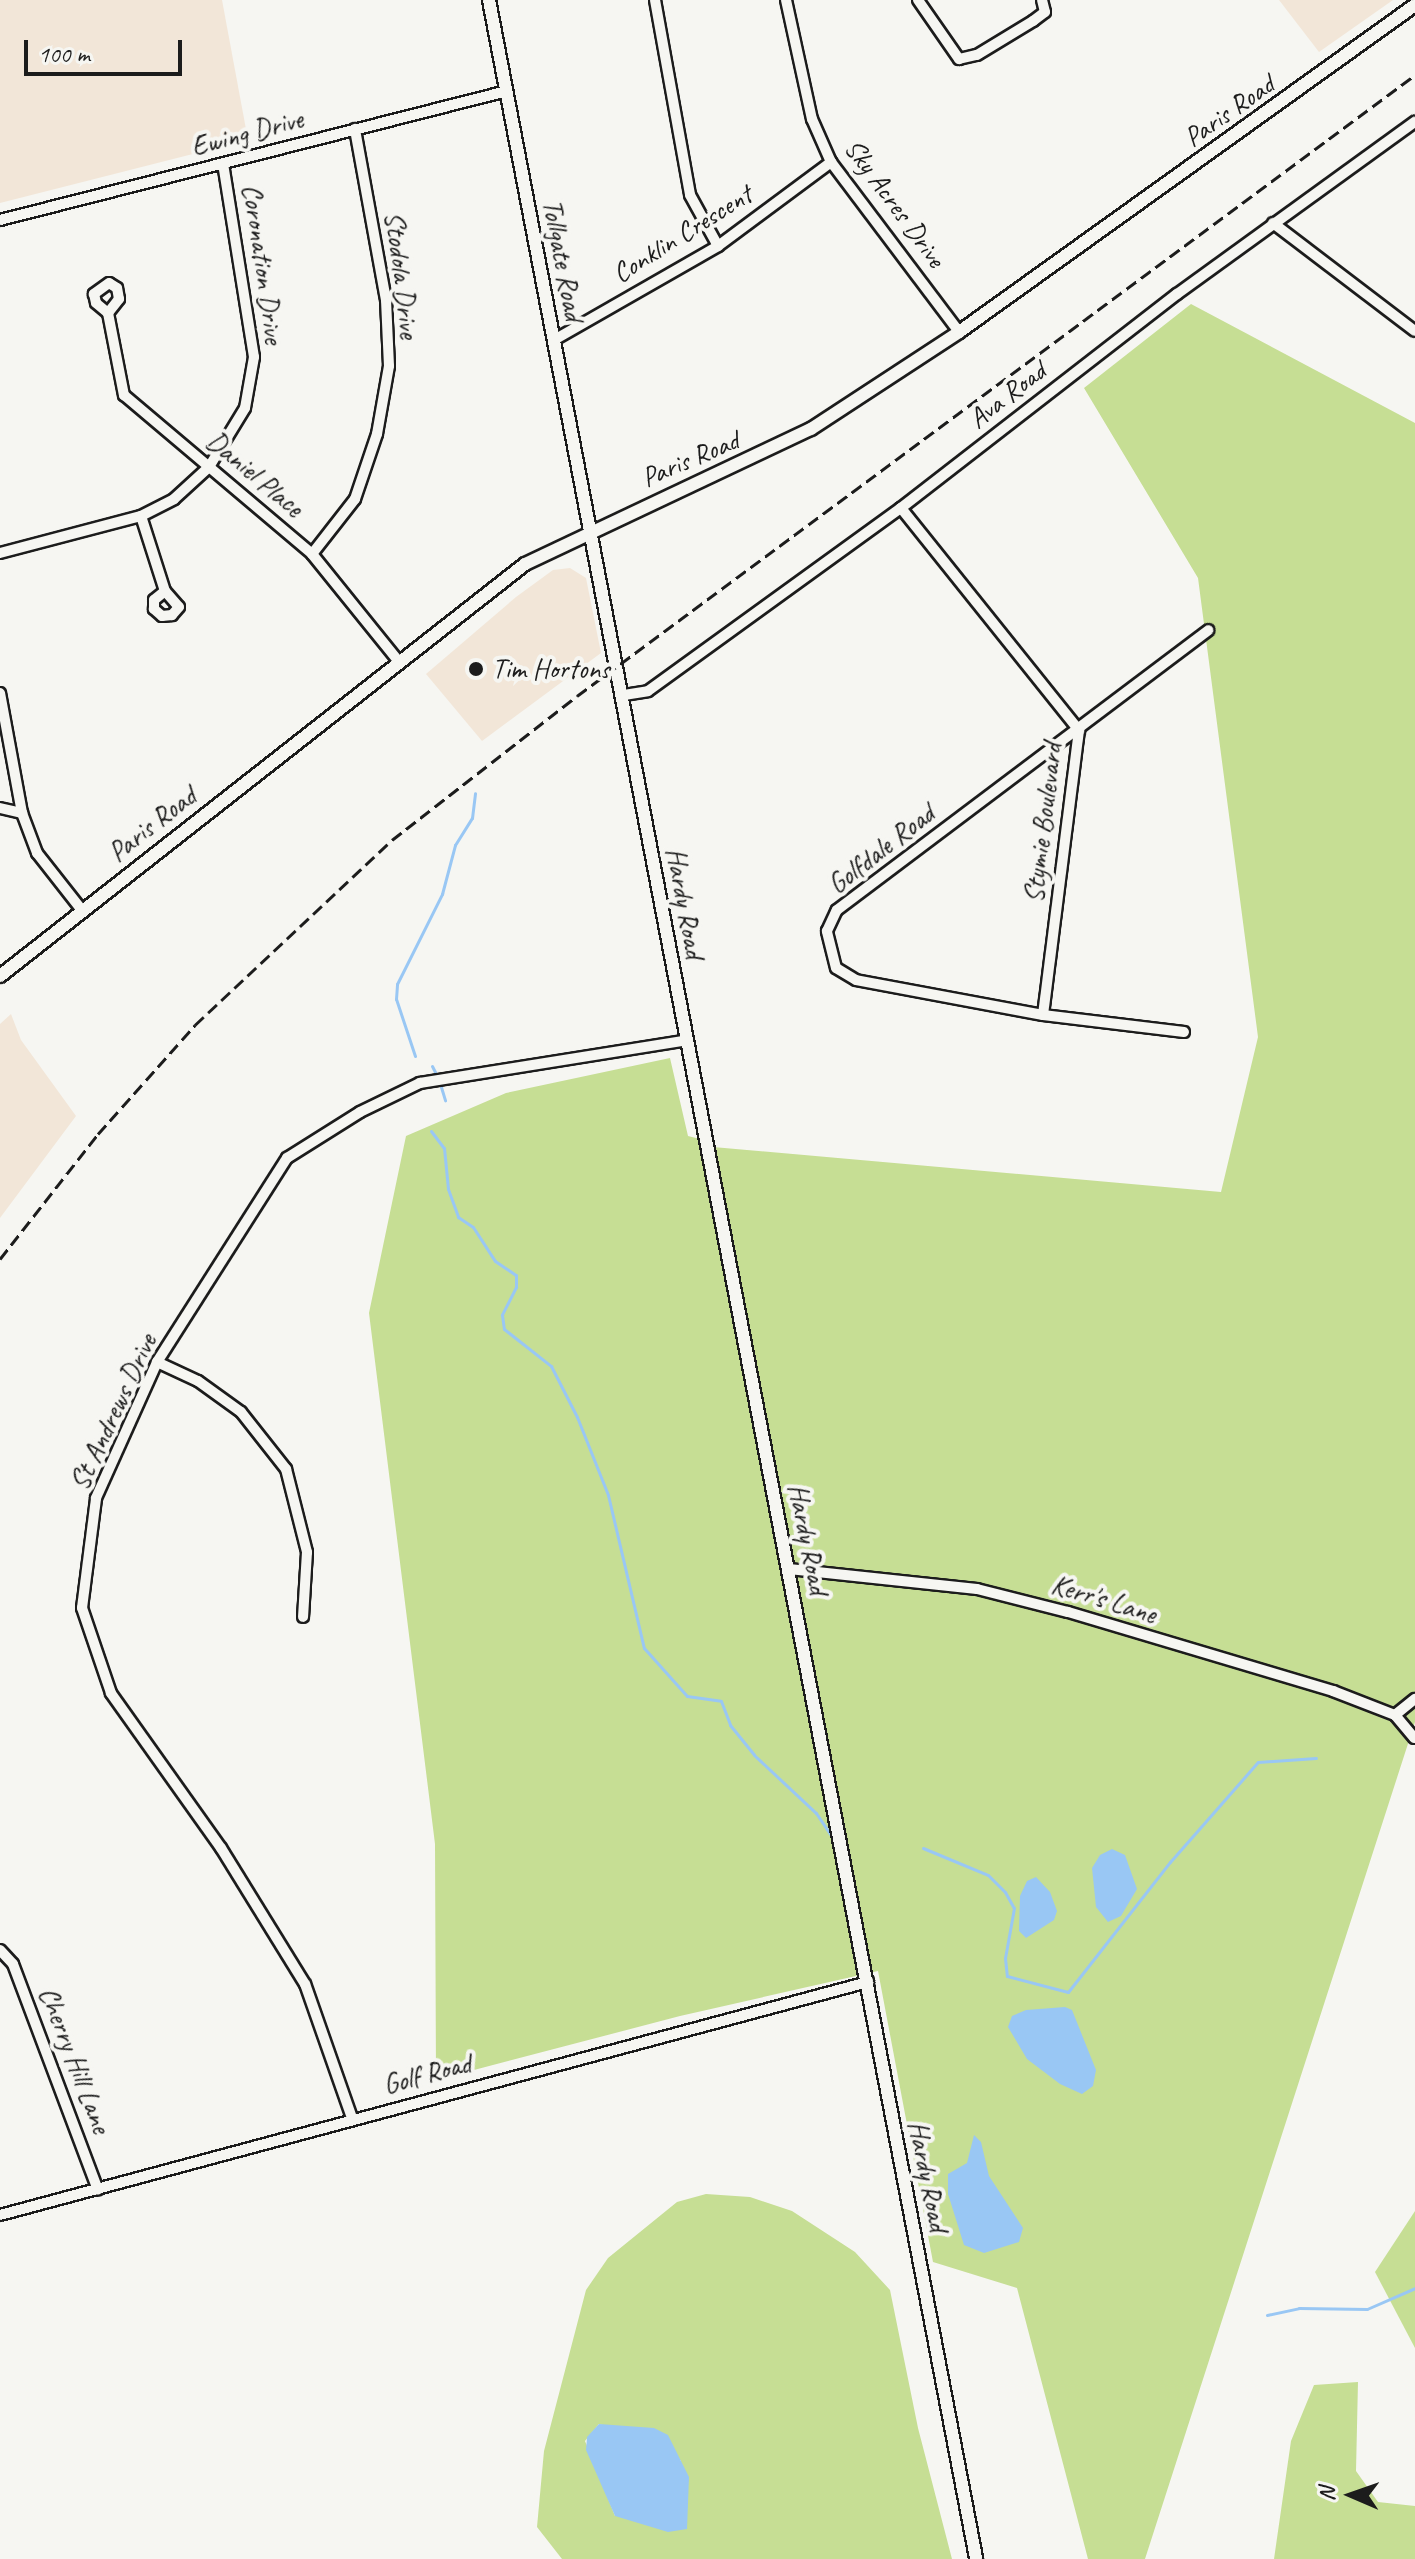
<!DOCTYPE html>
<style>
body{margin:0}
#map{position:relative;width:1415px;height:2559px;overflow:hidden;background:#f6f6f2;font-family:Caveat,sans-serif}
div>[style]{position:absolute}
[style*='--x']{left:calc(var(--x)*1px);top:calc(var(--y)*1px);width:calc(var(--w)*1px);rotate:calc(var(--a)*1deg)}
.built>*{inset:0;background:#f2e6d8}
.green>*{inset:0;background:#c6de94}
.water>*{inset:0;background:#99c7f4}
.stream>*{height:3px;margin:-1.5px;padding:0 1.5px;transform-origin:1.5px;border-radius:1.5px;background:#99c7f4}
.roads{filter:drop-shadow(2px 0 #1c1c1c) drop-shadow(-2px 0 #1c1c1c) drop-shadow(0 2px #1c1c1c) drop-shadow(0 -2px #1c1c1c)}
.minor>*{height:10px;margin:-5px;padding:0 5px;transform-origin:5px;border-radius:5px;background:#f6f6f2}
.major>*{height:12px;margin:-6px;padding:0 6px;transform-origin:6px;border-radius:6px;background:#f6f6f2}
.rail>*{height:3px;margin-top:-1.5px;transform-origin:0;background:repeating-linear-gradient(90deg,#1c1c1c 0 12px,transparent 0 18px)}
.dots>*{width:22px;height:22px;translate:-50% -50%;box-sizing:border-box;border:4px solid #f6f6f2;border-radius:50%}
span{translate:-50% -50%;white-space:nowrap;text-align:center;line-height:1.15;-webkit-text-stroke:8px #f6f6f2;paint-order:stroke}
.street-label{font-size:28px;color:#1c1c1c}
.poi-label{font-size:28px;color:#1c1c1c}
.left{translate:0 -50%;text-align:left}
.north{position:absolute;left:1311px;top:2455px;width:80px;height:80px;-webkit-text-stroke:6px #f6f6f2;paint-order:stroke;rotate:272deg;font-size:22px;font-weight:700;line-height:32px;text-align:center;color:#1c1c1c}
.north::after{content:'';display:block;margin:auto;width:28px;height:36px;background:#1c1c1c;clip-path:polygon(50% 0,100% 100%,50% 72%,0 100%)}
.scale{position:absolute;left:24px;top:40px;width:158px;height:36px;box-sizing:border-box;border:4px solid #1c1c1c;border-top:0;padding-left:10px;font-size:24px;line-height:28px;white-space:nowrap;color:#1c1c1c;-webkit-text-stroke:6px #f6f6f2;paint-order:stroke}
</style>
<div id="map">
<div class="built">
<div style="clip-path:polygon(0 0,222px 0,248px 140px,0 203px)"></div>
<div style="clip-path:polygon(1279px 0,1393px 0,1319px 52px)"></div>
<div style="clip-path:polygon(570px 568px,586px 578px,601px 653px,482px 741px,426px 674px,516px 597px,553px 570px)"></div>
<div style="clip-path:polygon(11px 1014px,21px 1040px,76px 1116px,0 1218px,0 1024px)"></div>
</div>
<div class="green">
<div style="clip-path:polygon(1191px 304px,1415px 423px,1415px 1722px,1145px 2559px,1088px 2559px,1017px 2288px,933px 2262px,878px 1971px,680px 2016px,436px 2080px,435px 1844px,369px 1313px,406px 1136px,506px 1093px,670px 1058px,688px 1136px,712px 1142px,713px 1147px,1221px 1192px,1258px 1037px,1198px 578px,1084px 388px)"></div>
<div style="clip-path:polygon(evenodd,706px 2194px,750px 2197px,792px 2211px,855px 2252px,890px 2290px,918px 2428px,952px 2559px,562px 2559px,537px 2527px,544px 2451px,586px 2290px,608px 2258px,677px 2202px,706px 2194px,599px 2424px,669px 2446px,681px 2461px,615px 2516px,585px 2441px,599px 2424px)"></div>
<div style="clip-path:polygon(1415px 2211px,1415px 2348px,1375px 2272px)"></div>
<div style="clip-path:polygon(1358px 2382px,1356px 2471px,1378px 2502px,1415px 2506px,1415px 2559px,1274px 2559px,1291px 2441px,1314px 2385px)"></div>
</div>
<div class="water">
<div style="clip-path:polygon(1112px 1849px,1125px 1855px,1137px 1889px,1121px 1916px,1108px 1922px,1096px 1907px,1092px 1868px,1100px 1855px)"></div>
<div style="clip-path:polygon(1036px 1877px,1050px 1892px,1057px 1911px,1054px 1920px,1026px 1938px,1019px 1931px,1020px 1896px,1027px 1881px)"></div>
<div style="clip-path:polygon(1065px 2007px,1072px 2010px,1096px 2070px,1093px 2086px,1082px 2094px,1060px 2084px,1027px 2059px,1008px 2027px,1012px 2016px,1026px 2010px)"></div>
<div style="clip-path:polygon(974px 2135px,981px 2142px,989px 2176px,1023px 2228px,1019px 2242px,984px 2253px,964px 2245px,948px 2194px,948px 2174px,967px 2163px)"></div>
<div style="clip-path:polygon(599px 2424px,654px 2428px,668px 2435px,689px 2477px,687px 2529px,668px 2532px,615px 2516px,586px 2450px,587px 2437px)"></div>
</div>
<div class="stream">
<div style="--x:415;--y:1056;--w:60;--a:-108.4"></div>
<div style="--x:396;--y:999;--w:15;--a:-86"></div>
<div style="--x:397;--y:984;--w:101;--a:-63.4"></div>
<div style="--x:442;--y:894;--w:51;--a:-75.1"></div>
<div style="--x:455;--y:845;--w:32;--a:-58"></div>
<div style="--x:472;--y:818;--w:25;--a:-83"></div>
<div style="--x:432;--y:1066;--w:7;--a:63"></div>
<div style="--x:441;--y:1087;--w:14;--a:73"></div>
<div style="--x:431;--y:1131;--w:21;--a:53"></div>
<div style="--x:444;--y:1148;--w:41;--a:84.4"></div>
<div style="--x:448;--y:1189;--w:30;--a:70"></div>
<div style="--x:458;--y:1217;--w:18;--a:34"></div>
<div style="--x:473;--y:1227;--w:40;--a:57.1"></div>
<div style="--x:495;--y:1261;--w:25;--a:34"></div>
<div style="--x:516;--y:1275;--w:12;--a:90"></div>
<div style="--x:516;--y:1287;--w:31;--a:117"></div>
<div style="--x:502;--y:1315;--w:14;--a:82"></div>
<div style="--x:504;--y:1329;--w:60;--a:38.2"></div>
<div style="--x:551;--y:1366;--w:57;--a:63"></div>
<div style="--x:577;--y:1417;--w:84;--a:68.3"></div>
<div style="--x:608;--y:1495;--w:157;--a:76.8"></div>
<div style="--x:644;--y:1648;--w:64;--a:48.1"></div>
<div style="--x:687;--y:1696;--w:34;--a:8"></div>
<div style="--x:721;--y:1701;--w:26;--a:69"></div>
<div style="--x:730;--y:1725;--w:38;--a:51"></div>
<div style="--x:754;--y:1755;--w:85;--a:43.1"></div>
<div style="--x:816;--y:1813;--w:29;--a:56"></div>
<div style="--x:923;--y:1848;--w:70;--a:22.6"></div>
<div style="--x:988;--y:1875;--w:24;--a:45"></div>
<div style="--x:1005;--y:1892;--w:18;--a:61"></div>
<div style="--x:1014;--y:1908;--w:51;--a:100.2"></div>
<div style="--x:1005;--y:1958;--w:18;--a:84"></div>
<div style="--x:1007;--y:1976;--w:63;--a:14.7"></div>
<div style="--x:1068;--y:1992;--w:165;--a:-51.9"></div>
<div style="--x:1170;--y:1862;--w:133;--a:-48.7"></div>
<div style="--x:1258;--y:1762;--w:58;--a:-3.9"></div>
<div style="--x:1267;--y:2315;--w:33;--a:-12"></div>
<div style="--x:1299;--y:2308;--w:68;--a:0.8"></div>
<div style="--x:1367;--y:2309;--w:52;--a:-23.6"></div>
</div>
<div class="roads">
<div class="minor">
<div style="--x:655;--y:0;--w:198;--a:79.8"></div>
<div style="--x:690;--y:195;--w:58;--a:61.2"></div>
<div style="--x:786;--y:0;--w:122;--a:77.7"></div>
<div style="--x:812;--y:119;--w:47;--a:66.2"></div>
<div style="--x:831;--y:162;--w:213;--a:53"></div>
<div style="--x:918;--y:0;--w:72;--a:55.2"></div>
<div style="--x:959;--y:59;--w:18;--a:-13"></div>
<div style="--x:977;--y:55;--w:66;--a:-31.3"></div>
<div style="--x:1033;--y:21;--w:15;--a:-37"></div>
<div style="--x:1045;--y:12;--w:12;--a:-104"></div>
<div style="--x:0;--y:220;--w:523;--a:-14.28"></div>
<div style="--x:1273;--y:223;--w:178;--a:37.3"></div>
<div style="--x:108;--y:313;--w:18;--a:-52"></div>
<div style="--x:119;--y:299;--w:11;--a:-100"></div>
<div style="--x:117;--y:288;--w:9;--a:-148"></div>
<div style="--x:109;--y:283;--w:19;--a:144"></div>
<div style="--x:94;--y:294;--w:9;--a:77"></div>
<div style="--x:96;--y:303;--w:16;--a:40"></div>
<div style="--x:108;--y:313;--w:84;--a:79"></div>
<div style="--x:124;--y:395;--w:246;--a:40.2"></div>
<div style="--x:312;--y:554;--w:139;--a:51.1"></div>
<div style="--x:554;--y:340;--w:189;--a:-29.8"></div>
<div style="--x:718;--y:246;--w:141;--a:-36.6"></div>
<div style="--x:901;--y:508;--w:285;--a:51.3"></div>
<div style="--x:1079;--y:730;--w:287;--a:97.2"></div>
<div style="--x:141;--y:516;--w:79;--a:72.3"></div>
<div style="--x:165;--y:591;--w:21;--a:49"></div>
<div style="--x:179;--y:607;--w:11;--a:131"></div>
<div style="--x:172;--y:615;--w:10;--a:174"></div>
<div style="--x:162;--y:616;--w:11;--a:-139"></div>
<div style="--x:154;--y:609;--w:9;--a:-90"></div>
<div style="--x:154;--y:600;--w:14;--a:-39"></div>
<div style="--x:0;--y:553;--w:146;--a:-14.7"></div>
<div style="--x:141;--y:516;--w:37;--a:-27"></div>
<div style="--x:174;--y:499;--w:47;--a:-42.4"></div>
<div style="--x:209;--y:467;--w:69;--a:-58.6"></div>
<div style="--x:245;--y:408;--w:52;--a:-80"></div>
<div style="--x:254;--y:357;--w:195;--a:-99.1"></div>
<div style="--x:312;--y:554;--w:70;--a:-52"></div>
<div style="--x:355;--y:499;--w:69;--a:-71.3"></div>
<div style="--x:377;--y:434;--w:69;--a:-80"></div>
<div style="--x:389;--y:366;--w:66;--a:-92.6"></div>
<div style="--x:386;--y:300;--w:174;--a:-100.3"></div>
<div style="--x:0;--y:693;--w:122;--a:79.6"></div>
<div style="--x:22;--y:813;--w:43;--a:69.4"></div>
<div style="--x:37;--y:853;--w:71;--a:51.8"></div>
<div style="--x:624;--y:695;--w:24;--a:-9"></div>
<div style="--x:648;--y:691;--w:312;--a:-35.9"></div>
<div style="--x:901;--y:508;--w:349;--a:-37.8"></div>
<div style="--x:1177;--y:294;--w:294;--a:-35.9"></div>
<div style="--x:0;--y:808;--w:23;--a:13"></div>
<div style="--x:1184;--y:1032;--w:142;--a:-173.1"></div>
<div style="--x:1043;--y:1015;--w:190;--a:-169.4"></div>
<div style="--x:856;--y:980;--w:23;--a:-149"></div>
<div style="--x:836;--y:968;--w:38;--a:-104"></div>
<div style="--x:827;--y:931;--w:23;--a:-65"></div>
<div style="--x:837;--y:910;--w:465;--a:-37"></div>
<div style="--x:157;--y:1362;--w:45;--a:24.9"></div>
<div style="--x:198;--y:1381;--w:53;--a:35.8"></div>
<div style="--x:241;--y:1412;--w:73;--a:51.7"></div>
<div style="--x:286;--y:1469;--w:86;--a:75.8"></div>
<div style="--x:307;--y:1552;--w:65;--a:93.5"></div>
<div style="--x:789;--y:1569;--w:189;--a:6.1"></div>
<div style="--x:977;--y:1589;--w:94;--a:14.2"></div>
<div style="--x:1068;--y:1612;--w:277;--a:16.6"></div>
<div style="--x:1333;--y:1691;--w:66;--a:21.2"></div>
<div style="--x:1395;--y:1715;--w:30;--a:50"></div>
<div style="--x:1395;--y:1715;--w:26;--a:-39"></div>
<div style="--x:0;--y:1950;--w:19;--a:47"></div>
<div style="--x:13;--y:1964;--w:241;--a:69.4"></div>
<div style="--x:352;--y:2118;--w:142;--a:-109.3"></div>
<div style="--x:305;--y:1984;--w:160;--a:-121.7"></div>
<div style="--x:221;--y:1848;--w:190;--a:-125.4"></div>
<div style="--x:111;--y:1693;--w:90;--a:-108.8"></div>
<div style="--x:82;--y:1608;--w:111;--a:-82.7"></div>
<div style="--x:96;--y:1498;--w:149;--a:-65.8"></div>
<div style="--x:157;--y:1362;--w:242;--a:-57.5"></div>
<div style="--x:287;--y:1158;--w:86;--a:-32.2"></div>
<div style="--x:360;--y:1112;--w:67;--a:-25.8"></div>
<div style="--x:420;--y:1083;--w:271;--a:-9.1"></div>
<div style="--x:0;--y:2215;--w:899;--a:-15.03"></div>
</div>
<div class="major">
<div style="--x:489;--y:0;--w:2605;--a:79.22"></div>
<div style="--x:0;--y:976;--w:667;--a:-38.12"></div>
<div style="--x:525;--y:564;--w:316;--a:-25.3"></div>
<div style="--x:811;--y:429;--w:177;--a:-33.2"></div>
<div style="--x:959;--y:332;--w:561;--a:-35.64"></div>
</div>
</div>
<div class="rail">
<div style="--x:0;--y:1259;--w:159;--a:-51.9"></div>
<div style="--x:98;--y:1134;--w:146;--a:-48.3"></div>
<div style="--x:195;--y:1025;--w:270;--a:-43.2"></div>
<div style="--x:392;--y:840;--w:234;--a:-37.9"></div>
<div style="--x:577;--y:696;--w:1043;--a:-36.54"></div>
</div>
<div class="dots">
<div style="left:476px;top:669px;background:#1c1c1c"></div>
</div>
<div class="street-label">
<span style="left:1229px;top:111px;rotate:-35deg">Paris Road</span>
<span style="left:247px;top:133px;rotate:-15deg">Ewing Drive</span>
<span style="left:895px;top:203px;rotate:54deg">Sky Acres Drive</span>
<span style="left:682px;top:234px;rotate:-32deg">Conklin Crescent</span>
<span style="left:563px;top:260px;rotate:79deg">Tollgate Road</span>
<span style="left:263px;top:264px;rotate:82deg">Coronation Drive</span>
<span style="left:402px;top:275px;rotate:83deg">Stodola Drive</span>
<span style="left:1007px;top:395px;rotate:-38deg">Ava Road</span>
<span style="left:690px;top:459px;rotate:-23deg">Paris Road</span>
<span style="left:255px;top:474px;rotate:40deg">Daniel Place</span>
<span style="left:1043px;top:823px;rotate:-83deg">Stymie Boulevard</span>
<span style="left:152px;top:824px;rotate:-38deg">Paris Road</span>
<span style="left:881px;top:849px;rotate:-38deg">Golfdale Road</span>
<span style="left:685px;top:903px;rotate:80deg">Hardy Road</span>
<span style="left:113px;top:1412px;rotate:-65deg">St Andrews Drive</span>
<span style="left:808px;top:1539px;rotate:79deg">Hardy Road</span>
<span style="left:1104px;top:1599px;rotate:17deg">Kerr's Lane</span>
<span style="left:75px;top:2060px;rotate:69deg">Cherry Hill Lane</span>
<span style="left:427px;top:2074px;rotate:-15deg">Golf Road</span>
<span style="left:928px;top:2176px;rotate:79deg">Hardy Road</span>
</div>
<div class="poi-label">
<span class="left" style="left:492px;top:669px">Tim Hortons</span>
</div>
<div class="north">N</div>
<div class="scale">100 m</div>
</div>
